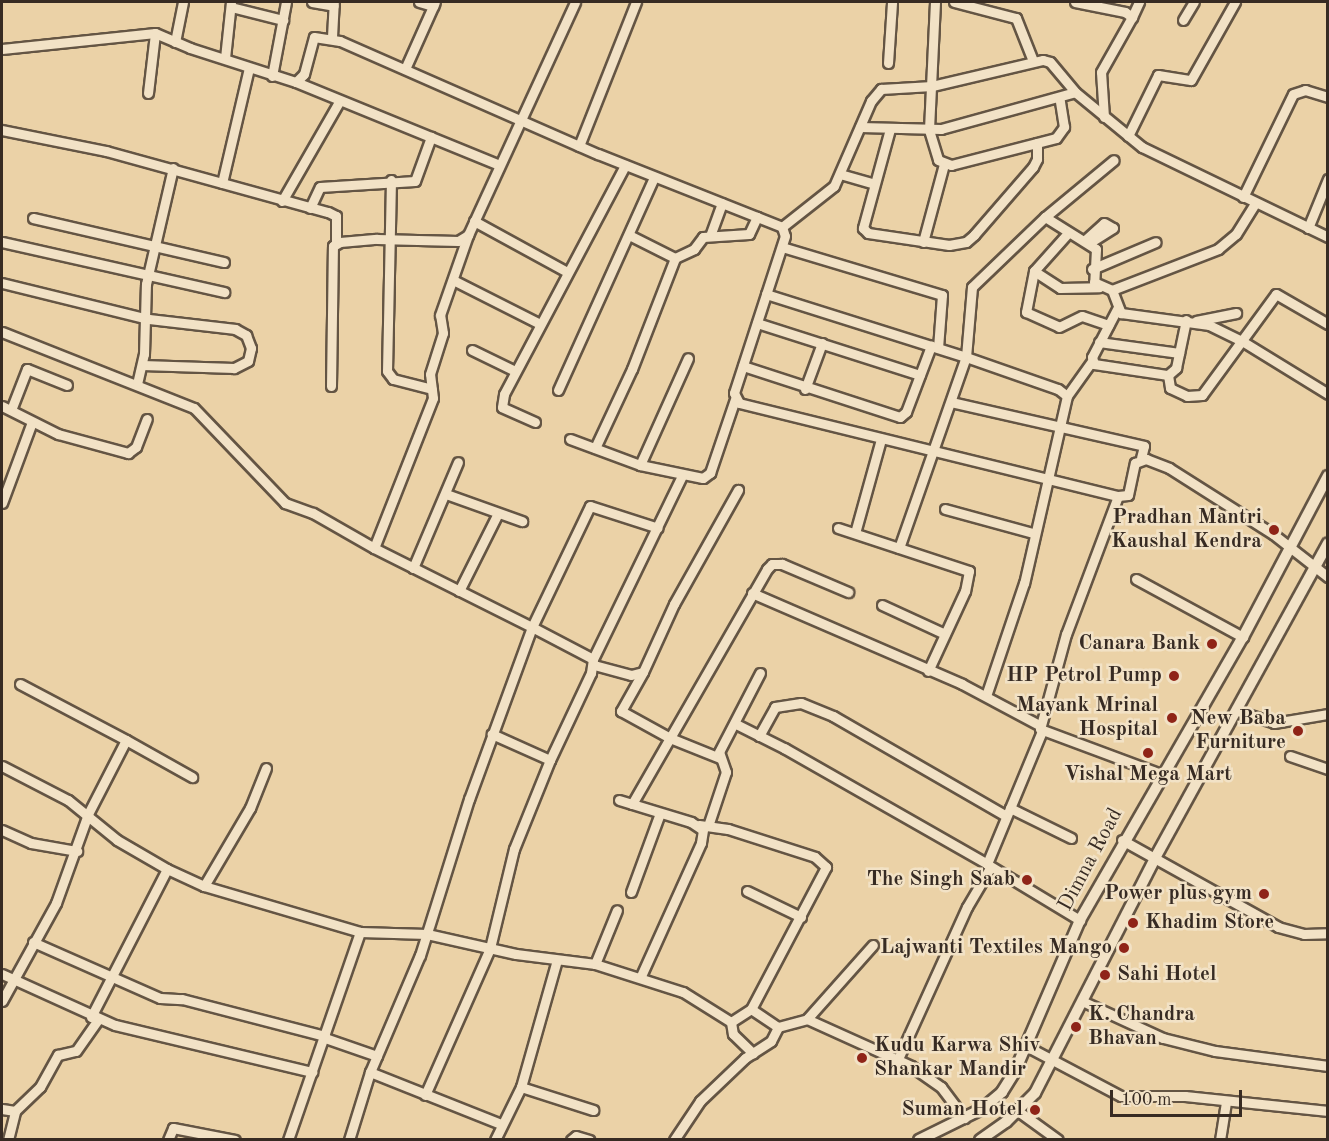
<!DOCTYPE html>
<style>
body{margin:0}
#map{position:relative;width:1329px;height:1141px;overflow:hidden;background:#ebd2a7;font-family:"Old Standard TT",serif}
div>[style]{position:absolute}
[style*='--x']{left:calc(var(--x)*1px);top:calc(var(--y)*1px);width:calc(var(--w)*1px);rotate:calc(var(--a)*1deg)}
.roads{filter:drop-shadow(2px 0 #645544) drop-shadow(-2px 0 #645544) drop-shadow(0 2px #645544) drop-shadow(0 -2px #645544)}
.minor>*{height:9px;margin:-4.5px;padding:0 4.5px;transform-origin:4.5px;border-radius:4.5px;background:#f2e2c6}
.tertiary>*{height:10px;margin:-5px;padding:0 5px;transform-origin:5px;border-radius:5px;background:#f2e2c6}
.dots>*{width:16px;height:16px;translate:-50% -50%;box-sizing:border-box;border:3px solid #f2e2c6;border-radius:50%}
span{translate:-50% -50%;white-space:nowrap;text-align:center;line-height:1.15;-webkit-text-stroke:5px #f2e2c6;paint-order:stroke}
.poi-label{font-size:21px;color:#372b23;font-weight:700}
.right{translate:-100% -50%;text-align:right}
.left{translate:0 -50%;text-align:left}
.street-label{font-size:21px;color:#372b23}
.frame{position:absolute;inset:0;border:3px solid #372b23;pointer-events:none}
.scale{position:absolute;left:1110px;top:1090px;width:132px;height:27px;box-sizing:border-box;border:3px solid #372b23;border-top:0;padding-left:8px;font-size:18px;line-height:21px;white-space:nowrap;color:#372b23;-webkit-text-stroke:4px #f2e2c6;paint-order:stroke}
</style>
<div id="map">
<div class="roads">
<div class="minor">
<div style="--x:312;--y:2;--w:22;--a:10"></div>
<div style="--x:419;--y:2;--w:15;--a:16"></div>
<div style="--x:935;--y:2;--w:128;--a:92.7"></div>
<div style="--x:929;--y:130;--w:31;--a:73"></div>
<div style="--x:938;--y:160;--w:14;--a:21"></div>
<div style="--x:951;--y:165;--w:108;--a:-14.4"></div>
<div style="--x:1056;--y:138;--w:14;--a:-54"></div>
<div style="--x:1064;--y:127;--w:30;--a:-99"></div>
<div style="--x:954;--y:2;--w:64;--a:14.5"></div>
<div style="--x:1016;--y:18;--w:46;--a:68.4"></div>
<div style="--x:1075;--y:2;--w:51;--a:11.3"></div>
<div style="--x:1125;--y:12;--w:9;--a:36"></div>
<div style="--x:1132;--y:17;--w:17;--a:-65"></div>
<div style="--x:231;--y:7;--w:54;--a:14"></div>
<div style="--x:1183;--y:20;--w:21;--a:-59"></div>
<div style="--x:332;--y:37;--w:35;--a:-87"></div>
<div style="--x:175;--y:42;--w:41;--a:-78.7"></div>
<div style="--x:2;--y:49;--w:154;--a:-6"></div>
<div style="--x:155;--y:33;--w:38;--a:23"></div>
<div style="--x:190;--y:48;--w:111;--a:17.8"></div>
<div style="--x:296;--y:82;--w:11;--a:-45"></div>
<div style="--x:304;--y:74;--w:38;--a:-75"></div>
<div style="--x:314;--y:37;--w:26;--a:9"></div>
<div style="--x:340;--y:41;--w:282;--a:23.7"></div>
<div style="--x:598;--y:154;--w:198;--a:21.6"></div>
<div style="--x:782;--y:227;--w:9;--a:72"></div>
<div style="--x:785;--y:236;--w:165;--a:108"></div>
<div style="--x:734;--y:393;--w:11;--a:63"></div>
<div style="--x:739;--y:403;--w:390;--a:13.8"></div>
<div style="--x:1118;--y:496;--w:10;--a:-6"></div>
<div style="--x:1128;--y:495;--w:33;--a:-78"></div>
<div style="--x:1135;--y:463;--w:12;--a:-20"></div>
<div style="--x:1146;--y:459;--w:25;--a:21"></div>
<div style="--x:1169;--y:468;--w:123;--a:32.4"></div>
<div style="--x:1273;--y:534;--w:70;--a:38"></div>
<div style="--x:225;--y:58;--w:56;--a:-83.9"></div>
<div style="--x:888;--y:63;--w:61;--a:-86.2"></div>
<div style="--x:405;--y:69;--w:73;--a:-65.9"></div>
<div style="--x:272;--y:76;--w:75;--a:-79.3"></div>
<div style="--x:296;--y:82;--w:219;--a:22.2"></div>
<div style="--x:148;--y:93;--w:60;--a:-83.3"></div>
<div style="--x:1104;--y:117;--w:45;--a:-93.8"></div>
<div style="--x:1101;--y:72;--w:63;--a:-60.6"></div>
<div style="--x:860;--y:127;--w:81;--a:1.4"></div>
<div style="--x:941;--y:129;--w:139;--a:-15.4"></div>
<div style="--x:890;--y:129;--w:103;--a:105.3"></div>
<div style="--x:863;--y:228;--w:7;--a:45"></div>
<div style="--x:868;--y:233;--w:82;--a:8.4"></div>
<div style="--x:949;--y:245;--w:17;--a:-10"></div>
<div style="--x:966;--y:242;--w:11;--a:-41"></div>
<div style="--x:974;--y:235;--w:90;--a:-49.1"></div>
<div style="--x:1033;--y:167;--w:9;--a:-63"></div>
<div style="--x:1037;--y:159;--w:16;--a:-90"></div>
<div style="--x:2;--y:130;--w:106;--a:11.4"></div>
<div style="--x:106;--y:151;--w:230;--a:15.4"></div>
<div style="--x:328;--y:212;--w:9;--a:27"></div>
<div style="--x:336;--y:216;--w:27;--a:90"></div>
<div style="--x:1128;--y:136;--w:68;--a:-63.8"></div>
<div style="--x:1158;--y:75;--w:33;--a:9"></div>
<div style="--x:1191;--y:80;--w:90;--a:-60.6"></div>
<div style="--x:579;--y:146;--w:155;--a:-68.4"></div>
<div style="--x:840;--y:174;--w:35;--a:16"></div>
<div style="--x:391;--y:180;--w:191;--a:91.2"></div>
<div style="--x:387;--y:371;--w:10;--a:53"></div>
<div style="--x:393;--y:379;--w:40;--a:14.4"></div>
<div style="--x:222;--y:183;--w:118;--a:-76.8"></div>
<div style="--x:1243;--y:197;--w:114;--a:-64.1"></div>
<div style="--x:1293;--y:94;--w:13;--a:-18"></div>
<div style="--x:1305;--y:90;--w:24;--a:17"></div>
<div style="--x:282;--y:201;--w:116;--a:-60.1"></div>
<div style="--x:310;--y:208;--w:23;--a:-65"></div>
<div style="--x:320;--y:187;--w:95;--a:-3.6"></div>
<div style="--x:415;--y:181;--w:47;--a:-70"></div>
<div style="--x:1045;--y:217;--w:89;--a:-39.6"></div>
<div style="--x:33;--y:218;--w:196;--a:13"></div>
<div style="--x:474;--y:221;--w:106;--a:28.7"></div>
<div style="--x:782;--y:227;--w:66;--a:-38.3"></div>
<div style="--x:834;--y:186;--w:93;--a:-66.5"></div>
<div style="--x:871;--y:101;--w:16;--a:-50"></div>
<div style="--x:881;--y:89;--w:51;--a:-3.4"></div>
<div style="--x:932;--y:86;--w:114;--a:-13.2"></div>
<div style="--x:1043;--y:60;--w:7;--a:16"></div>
<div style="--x:1050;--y:62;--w:39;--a:50"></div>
<div style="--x:1075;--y:92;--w:87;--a:39.4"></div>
<div style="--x:1142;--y:147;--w:207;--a:25.8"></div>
<div style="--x:1308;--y:228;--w:53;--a:-67.8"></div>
<div style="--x:1068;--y:233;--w:51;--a:131.8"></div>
<div style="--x:1034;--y:271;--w:42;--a:101"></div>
<div style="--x:1026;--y:312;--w:36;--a:24"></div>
<div style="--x:1059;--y:327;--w:25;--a:-26"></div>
<div style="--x:1082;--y:316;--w:28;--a:19"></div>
<div style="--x:631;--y:236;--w:49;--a:26.6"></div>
<div style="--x:710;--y:236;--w:35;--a:-70"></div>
<div style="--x:1085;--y:240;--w:25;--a:-42"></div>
<div style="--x:1104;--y:223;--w:10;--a:29"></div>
<div style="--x:1113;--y:228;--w:28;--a:148"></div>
<div style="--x:2;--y:242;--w:228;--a:12.7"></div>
<div style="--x:923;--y:242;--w:81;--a:-74.9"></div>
<div style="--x:782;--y:247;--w:167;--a:16.7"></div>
<div style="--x:942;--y:295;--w:53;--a:94.3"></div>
<div style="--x:1092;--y:269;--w:69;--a:-22.9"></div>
<div style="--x:1034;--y:271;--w:31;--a:33"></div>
<div style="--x:1060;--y:288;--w:39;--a:-1"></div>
<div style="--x:453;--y:280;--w:97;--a:26.8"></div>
<div style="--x:2;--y:283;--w:151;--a:13.8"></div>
<div style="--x:149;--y:319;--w:87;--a:6.6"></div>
<div style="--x:235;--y:329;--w:13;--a:29"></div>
<div style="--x:246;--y:335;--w:14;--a:69"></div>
<div style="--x:251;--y:348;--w:13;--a:103"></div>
<div style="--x:248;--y:361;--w:16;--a:153"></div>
<div style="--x:234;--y:368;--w:92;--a:-178.1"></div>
<div style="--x:1112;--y:290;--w:114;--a:-21.1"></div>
<div style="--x:1218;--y:249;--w:23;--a:-40"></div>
<div style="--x:1236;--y:234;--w:36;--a:-58"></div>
<div style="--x:766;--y:294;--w:210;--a:17.5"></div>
<div style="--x:966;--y:357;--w:97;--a:19.2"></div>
<div style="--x:1058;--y:389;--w:11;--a:38"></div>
<div style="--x:1067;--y:396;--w:192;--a:102.9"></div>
<div style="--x:1024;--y:583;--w:119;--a:108.6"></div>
<div style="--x:1117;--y:309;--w:54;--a:117.5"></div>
<div style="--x:1092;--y:357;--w:7;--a:74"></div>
<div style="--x:1094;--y:364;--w:75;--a:8.5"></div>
<div style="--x:1168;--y:375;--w:11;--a:-41"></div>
<div style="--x:1176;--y:368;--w:49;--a:-78.2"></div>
<div style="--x:1196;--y:321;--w:41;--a:-11.3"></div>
<div style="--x:757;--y:323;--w:171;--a:17.7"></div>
<div style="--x:2;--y:332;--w:206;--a:21.6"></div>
<div style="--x:194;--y:408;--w:132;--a:46.2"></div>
<div style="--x:285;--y:503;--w:30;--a:20"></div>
<div style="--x:313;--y:513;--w:70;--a:29.8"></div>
<div style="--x:374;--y:548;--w:177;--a:26.6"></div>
<div style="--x:532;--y:627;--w:183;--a:110.1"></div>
<div style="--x:469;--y:799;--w:164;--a:107.4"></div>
<div style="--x:420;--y:955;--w:127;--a:113.1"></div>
<div style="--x:370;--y:1072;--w:71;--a:107.2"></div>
<div style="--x:1099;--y:342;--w:81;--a:7.8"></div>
<div style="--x:472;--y:350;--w:48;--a:26"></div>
<div style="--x:743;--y:366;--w:165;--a:18"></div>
<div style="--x:900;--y:417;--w:8;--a:-40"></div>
<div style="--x:906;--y:412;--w:71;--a:-69.3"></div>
<div style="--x:1168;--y:375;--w:13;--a:81"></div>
<div style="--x:1170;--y:388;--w:19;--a:25"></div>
<div style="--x:1187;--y:396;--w:15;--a:-4"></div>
<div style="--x:1202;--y:395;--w:125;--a:-53.8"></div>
<div style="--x:1276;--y:294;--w:60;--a:30"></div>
<div style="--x:137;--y:384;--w:31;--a:-77"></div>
<div style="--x:144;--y:354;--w:70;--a:-88.4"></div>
<div style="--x:146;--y:284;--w:119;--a:-76.9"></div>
<div style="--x:331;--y:386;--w:140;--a:-89.2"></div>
<div style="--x:333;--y:246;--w:8;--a:-30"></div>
<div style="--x:340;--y:242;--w:37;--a:-5"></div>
<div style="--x:377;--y:239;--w:81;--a:1.4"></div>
<div style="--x:458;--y:241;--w:12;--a:-31"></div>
<div style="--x:468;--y:235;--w:256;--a:-65.3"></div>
<div style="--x:805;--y:389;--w:49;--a:-69.7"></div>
<div style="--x:558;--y:390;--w:234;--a:-65.7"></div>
<div style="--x:1067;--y:396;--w:43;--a:-54.5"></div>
<div style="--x:951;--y:402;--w:198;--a:12.8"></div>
<div style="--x:1144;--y:446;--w:12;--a:104"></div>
<div style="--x:2;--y:406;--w:63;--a:26.6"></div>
<div style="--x:58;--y:434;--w:73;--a:15.2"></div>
<div style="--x:128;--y:453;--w:10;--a:-37"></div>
<div style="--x:136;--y:447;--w:30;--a:-69"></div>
<div style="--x:11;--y:410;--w:44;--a:-68.7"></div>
<div style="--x:27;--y:369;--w:43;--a:21.8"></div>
<div style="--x:535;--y:422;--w:36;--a:-156"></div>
<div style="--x:502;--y:407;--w:13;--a:-81"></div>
<div style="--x:504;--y:394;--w:259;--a:-62.1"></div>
<div style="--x:570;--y:439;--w:75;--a:20.4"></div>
<div style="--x:640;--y:465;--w:64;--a:11.7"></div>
<div style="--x:703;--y:478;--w:9;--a:-36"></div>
<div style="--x:710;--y:473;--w:78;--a:-71.3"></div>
<div style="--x:595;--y:448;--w:87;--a:-64.9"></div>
<div style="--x:632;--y:369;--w:119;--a:-68.8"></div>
<div style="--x:675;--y:258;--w:21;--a:-25"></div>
<div style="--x:694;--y:249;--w:15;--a:-53"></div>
<div style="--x:703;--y:237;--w:46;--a:-3.7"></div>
<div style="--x:749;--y:234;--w:19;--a:-65"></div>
<div style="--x:640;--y:465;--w:117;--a:-65.8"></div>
<div style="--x:446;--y:494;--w:81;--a:19.6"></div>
<div style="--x:1118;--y:496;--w:147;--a:110.6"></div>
<div style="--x:1066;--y:634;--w:98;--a:105.3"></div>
<div style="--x:1040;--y:729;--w:129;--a:20.4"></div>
<div style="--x:2;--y:503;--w:86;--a:-69.7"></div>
<div style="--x:945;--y:509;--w:91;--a:15.3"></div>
<div style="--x:838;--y:528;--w:138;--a:18.2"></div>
<div style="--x:969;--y:571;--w:20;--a:101"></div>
<div style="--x:965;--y:591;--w:88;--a:114.8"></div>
<div style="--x:855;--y:533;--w:98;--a:-74.5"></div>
<div style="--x:374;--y:548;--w:161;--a:-68.5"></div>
<div style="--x:433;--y:398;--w:24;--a:-97"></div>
<div style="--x:430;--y:374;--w:43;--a:-72.4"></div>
<div style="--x:443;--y:333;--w:18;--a:-99"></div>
<div style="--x:440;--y:315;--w:85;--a:-70.7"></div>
<div style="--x:899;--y:548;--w:202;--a:-70.7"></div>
<div style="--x:966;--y:357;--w:70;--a:-85.1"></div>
<div style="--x:972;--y:287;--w:101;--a:-43.8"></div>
<div style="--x:1045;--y:217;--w:60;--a:32.1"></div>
<div style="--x:1096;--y:249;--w:33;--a:93"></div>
<div style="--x:1094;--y:282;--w:20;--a:24"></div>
<div style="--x:1112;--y:290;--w:25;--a:69"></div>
<div style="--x:1121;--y:313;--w:89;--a:7.8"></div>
<div style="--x:1209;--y:325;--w:37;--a:26"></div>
<div style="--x:1242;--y:341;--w:101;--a:31.6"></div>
<div style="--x:413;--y:568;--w:115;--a:-67"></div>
<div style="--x:1136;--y:579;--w:122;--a:28.5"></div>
<div style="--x:459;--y:591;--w:87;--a:-63.4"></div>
<div style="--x:752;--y:593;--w:229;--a:23.4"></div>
<div style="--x:962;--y:684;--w:87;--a:28"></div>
<div style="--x:882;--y:605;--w:69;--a:24.7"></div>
<div style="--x:593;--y:659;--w:203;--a:-64.1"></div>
<div style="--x:594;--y:665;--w:38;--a:15"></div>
<div style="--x:631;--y:675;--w:12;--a:-14"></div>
<div style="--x:643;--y:672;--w:75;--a:-65.5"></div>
<div style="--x:674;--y:604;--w:131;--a:-60.7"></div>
<div style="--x:643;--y:672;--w:45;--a:119.4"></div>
<div style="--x:621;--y:711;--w:56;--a:28.9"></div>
<div style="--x:670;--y:738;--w:54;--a:21.8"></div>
<div style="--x:20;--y:684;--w:120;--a:27.8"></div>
<div style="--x:1238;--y:711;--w:38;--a:18"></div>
<div style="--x:1274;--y:723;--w:55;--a:-9.5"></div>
<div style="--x:736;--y:724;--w:54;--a:26.6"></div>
<div style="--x:784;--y:748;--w:234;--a:29.7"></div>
<div style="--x:1042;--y:731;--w:144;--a:112.5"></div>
<div style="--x:987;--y:864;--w:109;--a:31.1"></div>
<div style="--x:759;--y:736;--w:33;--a:-61"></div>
<div style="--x:775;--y:707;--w:26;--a:-9"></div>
<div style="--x:801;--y:703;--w:35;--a:22"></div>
<div style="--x:833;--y:716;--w:200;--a:30"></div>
<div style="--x:1290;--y:756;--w:40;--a:18.9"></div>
<div style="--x:550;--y:760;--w:96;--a:-64.8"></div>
<div style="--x:591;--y:673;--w:14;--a:-82"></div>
<div style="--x:593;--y:659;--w:69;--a:-152.3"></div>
<div style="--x:532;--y:627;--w:134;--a:-64.4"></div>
<div style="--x:590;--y:506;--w:71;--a:17.9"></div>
<div style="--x:2;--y:766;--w:74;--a:27.3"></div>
<div style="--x:68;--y:800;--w:63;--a:39.2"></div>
<div style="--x:117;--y:840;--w:58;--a:30.1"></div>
<div style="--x:167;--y:869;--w:41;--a:24.7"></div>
<div style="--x:204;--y:886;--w:163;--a:16.4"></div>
<div style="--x:360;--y:932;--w:220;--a:109.1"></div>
<div style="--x:619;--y:800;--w:75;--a:17"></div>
<div style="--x:691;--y:822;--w:14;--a:34"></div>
<div style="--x:703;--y:830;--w:13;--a:99"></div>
<div style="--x:701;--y:843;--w:146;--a:114.3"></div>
<div style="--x:632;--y:804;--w:271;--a:-60.1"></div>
<div style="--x:767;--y:569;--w:7;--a:-45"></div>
<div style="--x:772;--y:564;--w:10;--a:0"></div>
<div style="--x:782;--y:564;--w:72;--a:23"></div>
<div style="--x:1010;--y:808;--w:68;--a:26.2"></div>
<div style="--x:699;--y:825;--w:29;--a:8"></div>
<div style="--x:728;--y:829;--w:91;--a:17.8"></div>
<div style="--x:815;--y:857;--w:15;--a:42"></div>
<div style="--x:826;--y:867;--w:161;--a:117.8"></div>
<div style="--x:708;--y:826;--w:57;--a:-71.6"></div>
<div style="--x:726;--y:772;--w:21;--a:-109"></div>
<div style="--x:719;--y:752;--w:89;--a:-62.6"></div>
<div style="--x:2;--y:830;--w:32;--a:24"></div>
<div style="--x:31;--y:843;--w:47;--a:9.9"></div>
<div style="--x:1122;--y:840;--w:179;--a:29.1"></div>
<div style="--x:1278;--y:927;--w:27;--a:15"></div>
<div style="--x:1304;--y:934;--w:24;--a:-2"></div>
<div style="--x:204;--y:886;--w:91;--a:-59.5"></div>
<div style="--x:250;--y:808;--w:43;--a:-68.2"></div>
<div style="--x:747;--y:891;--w:60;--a:25.7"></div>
<div style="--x:631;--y:892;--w:84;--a:-69.8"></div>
<div style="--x:360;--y:932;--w:67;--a:1.7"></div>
<div style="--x:427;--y:934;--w:91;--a:12.7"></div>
<div style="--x:516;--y:954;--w:80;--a:7.2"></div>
<div style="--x:595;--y:964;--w:92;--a:17.7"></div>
<div style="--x:683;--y:992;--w:57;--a:32"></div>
<div style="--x:731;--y:1022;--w:24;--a:-33"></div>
<div style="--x:751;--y:1009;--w:32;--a:34"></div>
<div style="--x:778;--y:1027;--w:30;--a:-15"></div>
<div style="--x:807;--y:1019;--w:114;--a:24.3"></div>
<div style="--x:911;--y:1066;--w:37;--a:35"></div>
<div style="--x:941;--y:1087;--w:39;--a:53"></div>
<div style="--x:33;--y:942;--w:139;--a:23.8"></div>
<div style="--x:160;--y:998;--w:22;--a:3"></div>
<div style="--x:182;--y:999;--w:148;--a:14.5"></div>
<div style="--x:595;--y:964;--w:58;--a:-67.8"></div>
<div style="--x:2;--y:974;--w:124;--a:24.3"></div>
<div style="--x:115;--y:1025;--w:203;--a:13.4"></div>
<div style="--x:2;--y:1001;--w:112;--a:-61.1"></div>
<div style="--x:56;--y:903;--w:95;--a:-70.2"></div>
<div style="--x:88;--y:814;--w:83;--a:-62.8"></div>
<div style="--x:126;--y:740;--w:76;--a:29.3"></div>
<div style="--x:1082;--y:1001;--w:89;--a:24.6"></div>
<div style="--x:1163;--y:1038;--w:54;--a:14"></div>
<div style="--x:1215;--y:1051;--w:114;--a:7.6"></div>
<div style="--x:91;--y:1017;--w:166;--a:-62.8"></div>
<div style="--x:807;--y:1019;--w:99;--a:-48.3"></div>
<div style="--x:731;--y:1022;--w:12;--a:81"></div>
<div style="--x:733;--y:1034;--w:28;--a:44"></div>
<div style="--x:325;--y:1038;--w:55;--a:19.1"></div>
<div style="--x:1026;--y:1046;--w:107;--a:27.8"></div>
<div style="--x:1121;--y:1096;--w:64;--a:0"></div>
<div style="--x:1185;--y:1096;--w:144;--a:6"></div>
<div style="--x:898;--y:1059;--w:167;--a:-65.6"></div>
<div style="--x:967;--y:907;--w:45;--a:-59.5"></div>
<div style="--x:370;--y:1072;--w:141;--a:21.7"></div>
<div style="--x:521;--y:1087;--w:132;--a:-74.2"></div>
<div style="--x:425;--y:1095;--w:161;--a:-66.1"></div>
<div style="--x:490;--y:948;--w:102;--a:-76.4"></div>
<div style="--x:514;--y:849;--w:96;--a:-68"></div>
<div style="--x:550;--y:760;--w:64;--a:-155.9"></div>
<div style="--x:2;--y:1109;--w:13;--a:9"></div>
<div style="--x:1018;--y:1111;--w:49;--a:35.9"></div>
<div style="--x:8;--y:1140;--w:30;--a:-76"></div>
<div style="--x:15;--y:1111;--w:35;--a:-44"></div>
<div style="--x:40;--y:1087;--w:37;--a:-61"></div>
<div style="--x:58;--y:1055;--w:18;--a:-13"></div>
<div style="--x:76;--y:1051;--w:38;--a:-55"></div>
<div style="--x:168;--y:1140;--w:13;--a:-67"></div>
<div style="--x:173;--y:1128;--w:63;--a:11"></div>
<div style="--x:495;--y:1140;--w:59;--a:-63.9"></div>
<div style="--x:521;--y:1087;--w:76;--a:17.7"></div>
<div style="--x:571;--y:1140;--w:6;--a:-39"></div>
<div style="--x:576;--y:1136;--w:14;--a:17"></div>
<div style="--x:674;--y:1140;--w:47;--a:-56.3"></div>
<div style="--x:700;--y:1101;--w:62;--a:-43.7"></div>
<div style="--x:745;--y:1058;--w:31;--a:-33"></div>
<div style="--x:771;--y:1041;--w:16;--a:-63"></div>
<div style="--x:1220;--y:1140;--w:39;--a:-81"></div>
</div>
<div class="tertiary">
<div style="--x:919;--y:1140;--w:70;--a:-26.2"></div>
<div style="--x:982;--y:1109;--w:26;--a:-40"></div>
<div style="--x:1002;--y:1092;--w:25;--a:-58"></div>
<div style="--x:1015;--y:1071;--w:164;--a:-66.7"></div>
<div style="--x:1080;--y:920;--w:327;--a:-60.1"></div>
<div style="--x:1243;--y:637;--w:182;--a:-62.2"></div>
<div style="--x:980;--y:1140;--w:32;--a:-35"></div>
<div style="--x:1006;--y:1122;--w:41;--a:-45"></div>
<div style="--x:1035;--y:1093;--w:264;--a:-62.9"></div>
<div style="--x:1155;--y:858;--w:359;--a:-61.2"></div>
</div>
</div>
<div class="dots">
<div style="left:1274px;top:530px;background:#8f2418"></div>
<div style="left:1212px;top:644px;background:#8f2418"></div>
<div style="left:1174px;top:676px;background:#8f2418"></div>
<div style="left:1172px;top:718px;background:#8f2418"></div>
<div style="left:1298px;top:731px;background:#8f2418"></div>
<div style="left:1148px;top:753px;background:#8f2418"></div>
<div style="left:1027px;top:880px;background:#8f2418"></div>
<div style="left:1264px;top:894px;background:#8f2418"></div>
<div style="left:1133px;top:923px;background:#8f2418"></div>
<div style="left:1124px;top:948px;background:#8f2418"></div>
<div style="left:1105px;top:975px;background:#8f2418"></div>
<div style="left:1076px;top:1027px;background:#8f2418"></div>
<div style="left:862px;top:1058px;background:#8f2418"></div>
<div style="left:1035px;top:1110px;background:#8f2418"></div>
</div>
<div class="poi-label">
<span class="right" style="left:1262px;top:530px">Pradhan Mantri<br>Kaushal Kendra</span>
<span class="right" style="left:1200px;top:644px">Canara Bank</span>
<span class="right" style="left:1162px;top:676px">HP Petrol Pump</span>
<span class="right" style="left:1158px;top:718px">Mayank Mrinal<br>Hospital</span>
<span class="right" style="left:1286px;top:731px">New Baba<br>Furniture</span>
<span style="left:1148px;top:775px">Vishal Mega Mart</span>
<span class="right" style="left:1015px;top:880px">The Singh Saab</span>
<span class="right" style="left:1252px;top:894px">Power plus gym</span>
<span class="left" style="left:1145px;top:923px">Khadim Store</span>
<span class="right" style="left:1112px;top:948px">Lajwanti Textiles Mango</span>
<span class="left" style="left:1117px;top:975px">Sahi Hotel</span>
<span class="left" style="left:1088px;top:1027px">K. Chandra<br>Bhavan</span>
<span class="left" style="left:874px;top:1058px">Kudu Karwa Shiv<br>Shankar Mandir</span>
<span class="right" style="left:1023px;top:1110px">Suman Hotel</span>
</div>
<div class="street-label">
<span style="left:1091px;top:860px;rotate:-62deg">Dimna Road</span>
</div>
<div class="frame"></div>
<div class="scale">100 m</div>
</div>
